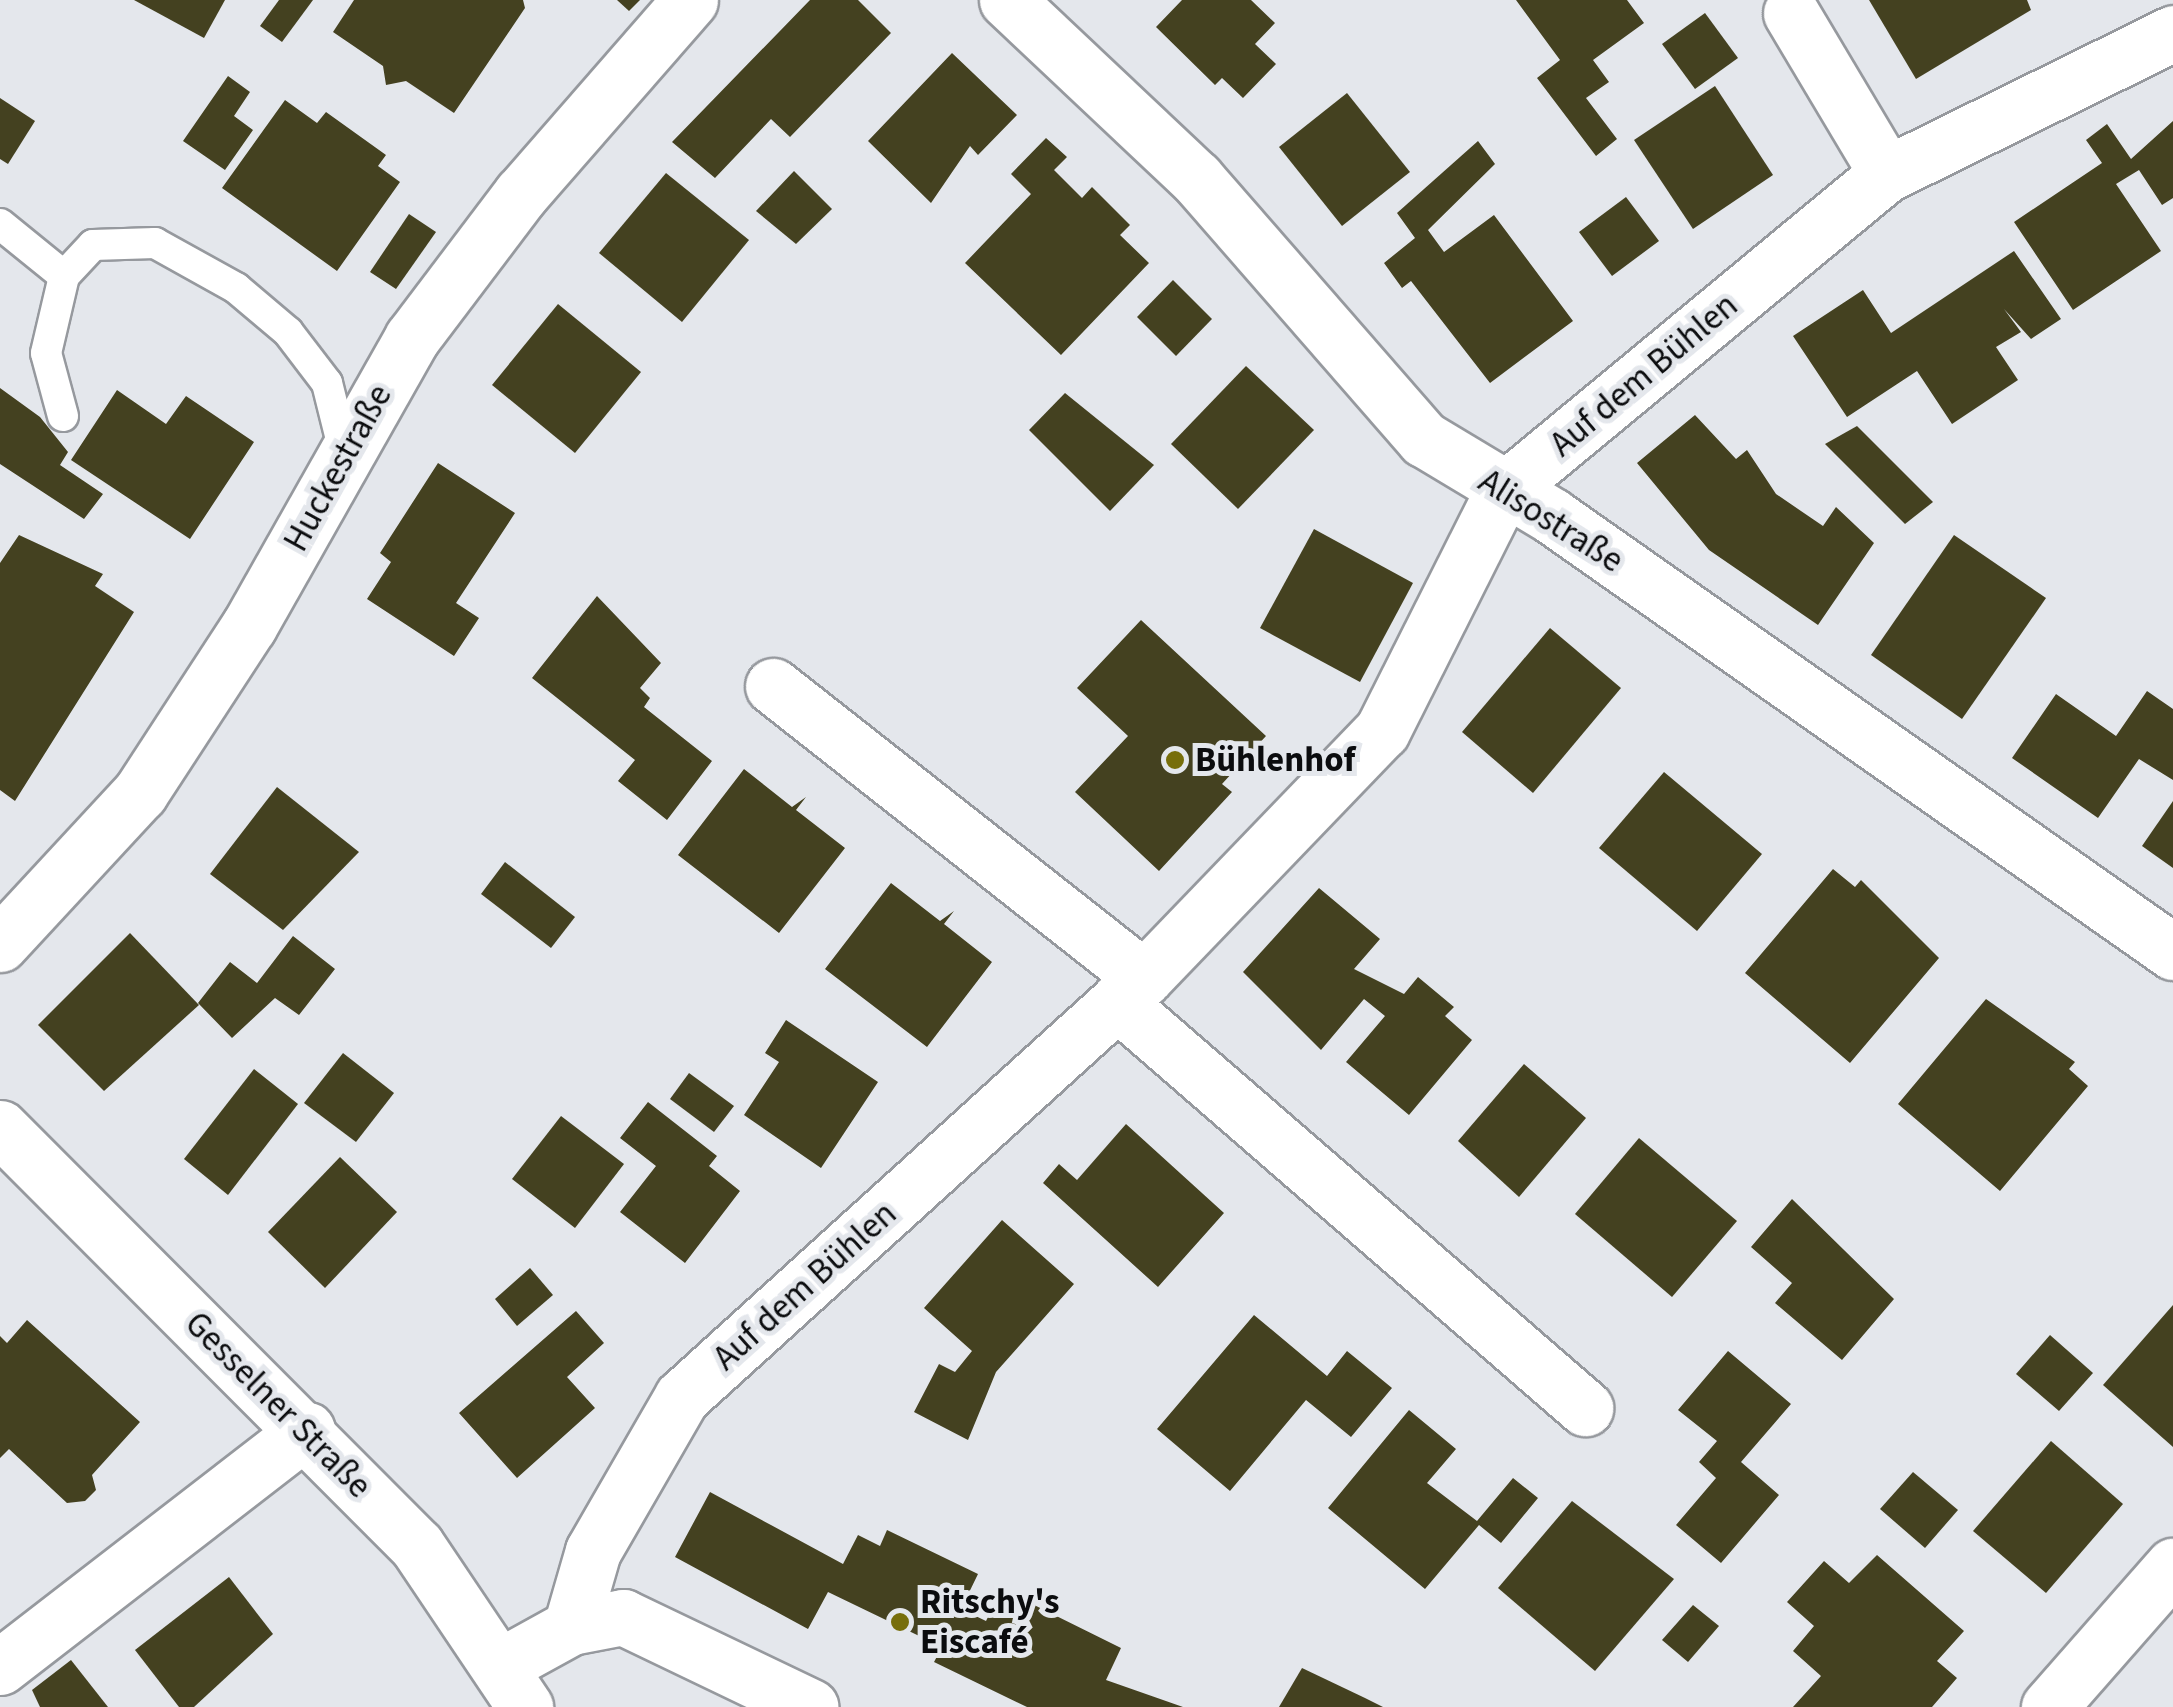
<!DOCTYPE html>
<meta charset="utf-8">
<style>
body{margin:0}
#map{position:relative;width:2173px;height:1707px;overflow:hidden;background:#e4e7ec;font-family:"Source Sans 3",sans-serif}
div>[style]{position:absolute}
[style*='--x']{left:calc(var(--x)*1px);top:calc(var(--y)*1px);width:calc(var(--w)*1px);rotate:calc(var(--a)*1deg)}
.building>*{inset:0;background:#444120}
.roads{filter:drop-shadow(2px 0 #96999e) drop-shadow(-2px 0 #96999e) drop-shadow(0 2px #96999e) drop-shadow(0 -2px #96999e)}
.lane>*{height:30px;margin:-15px;padding:0 15px;transform-origin:15px;border-radius:15px;background:#fff}
.street>*{height:55px;margin:-27.5px;padding:0 27.5px;transform-origin:27.5px;border-radius:27.5px;background:#fff}
.secondary>*{height:55px;margin:-27.5px;padding:0 27.5px;transform-origin:27.5px;border-radius:27.5px;background:#fff}
.dots>*{width:28px;height:28px;translate:-50% -50%;box-sizing:border-box;border:5px solid #e4e7ec;border-radius:50%}
span{translate:-50% -50%;white-space:nowrap;text-align:center;line-height:1.15;-webkit-text-stroke:10px #e4e7ec;paint-order:stroke}
.street-label{font-size:35px;color:#0b0c0e}
.poi-label{font-size:35px;color:#0b0c0e;font-weight:700}
.left{translate:0 -50%;text-align:left}
</style>
<div id="map">
<div class="building">
<div style="clip-path:polygon(134px 0,225px 0,204px 38px)"></div>
<div style="clip-path:polygon(279px 0,313px 0,282px 42px,260px 26px)"></div>
<div style="clip-path:polygon(354px 0,523px 0,525px 8px,454px 113px,406px 81px,386px 85px,383px 66px,333px 32px)"></div>
<div style="clip-path:polygon(617px 0,640px 0,629px 11px)"></div>
<div style="clip-path:polygon(810px 0,858px 0,891px 33px,790px 137px,771px 119px,715px 178px,672px 142px)"></div>
<div style="clip-path:polygon(1182px 0,1251px 0,1275px 23px,1255px 44px,1276px 64px,1243px 98px,1222px 78px,1215px 85px,1156px 27px)"></div>
<div style="clip-path:polygon(1516px 0,1627px 0,1644px 23px,1593px 60px,1609px 82px,1586px 98px,1617px 139px,1596px 156px,1537px 78px,1560px 60px)"></div>
<div style="clip-path:polygon(1869px 0,2027px 0,2031px 10px,1916px 79px)"></div>
<div style="clip-path:polygon(1705px 13px,1738px 58px,1695px 89px,1662px 44px)"></div>
<div style="clip-path:polygon(952px 53px,1017px 115px,978px 155px,970px 146px,931px 203px,868px 141px)"></div>
<div style="clip-path:polygon(228px 76px,250px 92px,234px 116px,253px 130px,225px 170px,183px 141px)"></div>
<div style="clip-path:polygon(1715px 86px,1773px 175px,1693px 229px,1634px 140px)"></div>
<div style="clip-path:polygon(1347px 93px,1410px 172px,1342px 226px,1279px 147px)"></div>
<div style="clip-path:polygon(0 98px,35px 121px,8px 164px,0 159px)"></div>
<div style="clip-path:polygon(285px 100px,317px 123px,326px 112px,386px 155px,378px 166px,400px 182px,337px 271px,222px 188px)"></div>
<div style="clip-path:polygon(2173px 121px,2173px 198px,2162px 205px,2139px 170px,2116px 184px,2161px 251px,2073px 310px,2014px 222px,2102px 163px,2086px 140px,2107px 124px,2131px 159px)"></div>
<div style="clip-path:polygon(1046px 138px,1067px 157px,1054px 170px,1082px 198px,1092px 187px,1130px 225px,1120px 235px,1149px 263px,1061px 355px,965px 263px,1031px 194px,1011px 174px)"></div>
<div style="clip-path:polygon(1478px 141px,1495px 164px,1428px 230px,1444px 252px,1494px 215px,1573px 321px,1490px 383px,1411px 281px,1402px 288px,1384px 263px,1415px 238px,1397px 213px)"></div>
<div style="clip-path:polygon(794px 171px,832px 209px,796px 244px,756px 211px)"></div>
<div style="clip-path:polygon(666px 173px,749px 240px,682px 322px,599px 253px)"></div>
<div style="clip-path:polygon(1626px 197px,1659px 241px,1612px 276px,1579px 232px)"></div>
<div style="clip-path:polygon(409px 214px,436px 232px,396px 289px,370px 272px)"></div>
<div style="clip-path:polygon(2014px 251px,2061px 319px,2031px 339px,2004px 309px,2021px 332px,1996px 347px,2018px 380px,1952px 424px,1917px 371px,1847px 417px,1793px 336px,1863px 290px,1891px 333px)"></div>
<div style="clip-path:polygon(1173px 280px,1212px 319px,1176px 356px,1137px 317px)"></div>
<div style="clip-path:polygon(558px 304px,641px 372px,575px 453px,492px 385px)"></div>
<div style="clip-path:polygon(1246px 366px,1314px 430px,1238px 509px,1171px 444px)"></div>
<div style="clip-path:polygon(0 388px,40px 417px,68px 452px,60px 465px,103px 494px,84px 519px,0 464px)"></div>
<div style="clip-path:polygon(117px 390px,166px 424px,186px 396px,254px 442px,190px 539px,71px 460px)"></div>
<div style="clip-path:polygon(1065px 393px,1154px 465px,1110px 511px,1029px 430px)"></div>
<div style="clip-path:polygon(1695px 415px,1736px 459px,1747px 450px,1776px 494px,1823px 526px,1836px 507px,1874px 543px,1818px 625px,1709px 550px,1637px 463px)"></div>
<div style="clip-path:polygon(1857px 426px,1933px 502px,1905px 524px,1825px 444px)"></div>
<div style="clip-path:polygon(438px 463px,515px 513px,456px 603px,479px 618px,454px 656px,367px 599px,391px 562px,380px 553px)"></div>
<div style="clip-path:polygon(1314px 529px,1413px 583px,1360px 682px,1260px 628px)"></div>
<div style="clip-path:polygon(19px 535px,103px 574px,95px 586px,134px 612px,15px 801px,0 790px,0 563px)"></div>
<div style="clip-path:polygon(1954px 535px,2046px 598px,1962px 719px,1871px 655px)"></div>
<div style="clip-path:polygon(597px 596px,661px 663px,640px 688px,650px 698px,644px 707px,712px 761px,667px 820px,618px 781px,635px 760px,532px 678px)"></div>
<div style="clip-path:polygon(1141px 620px,1266px 736px,1222px 784px,1232px 792px,1159px 871px,1075px 792px,1128px 736px,1077px 688px)"></div>
<div style="clip-path:polygon(1550px 628px,1621px 688px,1533px 793px,1462px 732px)"></div>
<div style="clip-path:polygon(2147px 691px,2173px 709px,2173px 780px,2139px 759px,2098px 818px,2012px 758px,2056px 694px,2116px 736px)"></div>
<div style="clip-path:polygon(744px 769px,792px 807px,806px 797px,796px 810px,845px 848px,779px 933px,678px 855px)"></div>
<div style="clip-path:polygon(1664px 772px,1762px 854px,1697px 931px,1599px 848px)"></div>
<div style="clip-path:polygon(277px 787px,359px 852px,283px 930px,210px 874px)"></div>
<div style="clip-path:polygon(2173px 801px,2173px 868px,2142px 846px)"></div>
<div style="clip-path:polygon(505px 862px,575px 917px,551px 948px,481px 894px)"></div>
<div style="clip-path:polygon(1833px 869px,1855px 887px,1861px 880px,1939px 958px,1850px 1063px,1745px 973px)"></div>
<div style="clip-path:polygon(891px 883px,940px 921px,954px 911px,944px 924px,992px 962px,927px 1047px,825px 969px)"></div>
<div style="clip-path:polygon(1319px 888px,1380px 939px,1354px 969px,1404px 994px,1418px 977px,1454px 1007px,1445px 1016px,1472px 1040px,1409px 1115px,1346px 1062px,1385px 1016px,1364px 999px,1321px 1050px,1243px 972px)"></div>
<div style="clip-path:polygon(130px 933px,199px 1005px,104px 1091px,38px 1025px)"></div>
<div style="clip-path:polygon(293px 936px,335px 969px,299px 1015px,275px 998px,232px 1038px,198px 1003px,230px 962px,257px 983px)"></div>
<div style="clip-path:polygon(1986px 999px,2075px 1062px,2069px 1069px,2088px 1086px,2000px 1191px,1898px 1104px)"></div>
<div style="clip-path:polygon(786px 1020px,878px 1082px,821px 1168px,744px 1115px,779px 1062px,765px 1053px)"></div>
<div style="clip-path:polygon(343px 1053px,394px 1093px,356px 1142px,304px 1103px)"></div>
<div style="clip-path:polygon(1524px 1064px,1586px 1118px,1519px 1197px,1458px 1141px)"></div>
<div style="clip-path:polygon(254px 1069px,298px 1104px,228px 1195px,184px 1159px)"></div>
<div style="clip-path:polygon(689px 1073px,734px 1106px,714px 1132px,670px 1099px)"></div>
<div style="clip-path:polygon(648px 1102px,717px 1156px,709px 1166px,740px 1191px,685px 1263px,620px 1212px,656px 1166px,620px 1138px)"></div>
<div style="clip-path:polygon(561px 1116px,624px 1164px,575px 1228px,512px 1179px)"></div>
<div style="clip-path:polygon(1126px 1124px,1224px 1213px,1158px 1287px,1043px 1183px,1059px 1164px,1077px 1180px)"></div>
<div style="clip-path:polygon(1639px 1138px,1737px 1221px,1672px 1297px,1575px 1214px)"></div>
<div style="clip-path:polygon(340px 1157px,397px 1212px,325px 1288px,268px 1232px)"></div>
<div style="clip-path:polygon(1792px 1199px,1894px 1299px,1842px 1360px,1775px 1303px,1792px 1283px,1751px 1247px)"></div>
<div style="clip-path:polygon(1002px 1220px,1074px 1284px,996px 1372px,968px 1440px,914px 1412px,939px 1364px,955px 1372px,972px 1351px,924px 1308px)"></div>
<div style="clip-path:polygon(530px 1268px,553px 1295px,517px 1326px,495px 1299px)"></div>
<div style="clip-path:polygon(2173px 1305px,2173px 1447px,2103px 1385px)"></div>
<div style="clip-path:polygon(576px 1311px,604px 1343px,567px 1377px,595px 1408px,517px 1478px,459px 1413px)"></div>
<div style="clip-path:polygon(1254px 1315px,1327px 1376px,1347px 1351px,1392px 1388px,1351px 1437px,1306px 1400px,1230px 1491px,1157px 1429px)"></div>
<div style="clip-path:polygon(27px 1320px,140px 1422px,92px 1475px,96px 1490px,85px 1501px,67px 1503px,9px 1449px,0 1458px,0 1336px,7px 1343px)"></div>
<div style="clip-path:polygon(2050px 1335px,2093px 1373px,2059px 1411px,2016px 1374px)"></div>
<div style="clip-path:polygon(1728px 1351px,1791px 1404px,1741px 1462px,1779px 1495px,1721px 1563px,1676px 1525px,1716px 1478px,1699px 1462px,1717px 1441px,1678px 1410px)"></div>
<div style="clip-path:polygon(1409px 1410px,1456px 1449px,1427px 1483px,1477px 1521px,1513px 1478px,1538px 1498px,1501px 1543px,1479px 1525px,1425px 1589px,1328px 1508px)"></div>
<div style="clip-path:polygon(2051px 1441px,2123px 1504px,2046px 1593px,1973px 1531px)"></div>
<div style="clip-path:polygon(1913px 1472px,1958px 1510px,1925px 1548px,1880px 1509px)"></div>
<div style="clip-path:polygon(710px 1492px,843px 1564px,858px 1535px,880px 1546px,887px 1530px,978px 1574px,961px 1609px,986px 1621px,1002px 1589px,1121px 1648px,1106px 1680px,1183px 1707px,1027px 1707px,934px 1662px,942px 1647px,828px 1592px,808px 1629px,675px 1557px)"></div>
<div style="clip-path:polygon(1572px 1501px,1674px 1579px,1595px 1671px,1498px 1588px)"></div>
<div style="clip-path:polygon(1877px 1555px,1964px 1631px,1937px 1661px,1957px 1678px,1932px 1707px,1793px 1707px,1821px 1676px,1793px 1651px,1814px 1626px,1787px 1602px,1824px 1561px,1849px 1583px)"></div>
<div style="clip-path:polygon(229px 1577px,273px 1634px,194px 1707px,179px 1707px,135px 1650px)"></div>
<div style="clip-path:polygon(1693px 1605px,1719px 1626px,1688px 1662px,1662px 1640px)"></div>
<div style="clip-path:polygon(71px 1660px,108px 1707px,40px 1707px,32px 1690px)"></div>
<div style="clip-path:polygon(1302px 1668px,1365px 1698px,1383px 1707px,1279px 1707px)"></div>
</div>
<div class="roads">
<div class="lane">
<div style="--x:0;--y:224;--w:82;--a:39.1"></div>
<div style="--x:64;--y:276;--w:42;--a:-46.9"></div>
<div style="--x:93;--y:245;--w:62;--a:-1.8"></div>
<div style="--x:155;--y:243;--w:93;--a:29.1"></div>
<div style="--x:236;--y:288;--w:68;--a:40.2"></div>
<div style="--x:288;--y:332;--w:64;--a:52.6"></div>
<div style="--x:327;--y:383;--w:74;--a:76"></div>
<div style="--x:63;--y:416;--w:65;--a:-105.1"></div>
<div style="--x:46;--y:353;--w:79;--a:-76.8"></div>
</div>
<div class="street">
<div style="--x:1007;--y:0;--w:260;--a:43.3"></div>
<div style="--x:1196;--y:178;--w:347;--a:48.9"></div>
<div style="--x:1424;--y:439;--w:149;--a:31"></div>
<div style="--x:1552;--y:516;--w:759;--a:35.07"></div>
<div style="--x:1791;--y:13;--w:187;--a:59.2"></div>
<div style="--x:773;--y:686;--w:472;--a:38.2"></div>
<div style="--x:0;--y:944;--w:206;--a:-47.2"></div>
<div style="--x:140;--y:793;--w:199;--a:-56.9"></div>
<div style="--x:249;--y:626;--w:331;--a:-60.5"></div>
<div style="--x:412;--y:338;--w:181;--a:-52.9"></div>
<div style="--x:521;--y:194;--w:257;--a:-48.9"></div>
<div style="--x:1117;--y:1002;--w:620;--a:40.94"></div>
<div style="--x:571;--y:1627;--w:79;--a:-73.9"></div>
<div style="--x:593;--y:1551;--w:178;--a:-60"></div>
<div style="--x:682;--y:1397;--w:624;--a:-42.21"></div>
<div style="--x:1144;--y:978;--w:343;--a:-46.1"></div>
<div style="--x:1382;--y:731;--w:267;--a:-63.3"></div>
<div style="--x:1502;--y:492;--w:499;--a:-39.6"></div>
<div style="--x:1887;--y:174;--w:319;--a:-26.2"></div>
<div style="--x:502;--y:1665;--w:79;--a:-28.8"></div>
<div style="--x:571;--y:1627;--w:53;--a:-10.9"></div>
<div style="--x:623;--y:1617;--w:208;--a:25.6"></div>
<div style="--x:0;--y:1667;--w:388;--a:-37.7"></div>
<div style="--x:2049;--y:1707;--w:188;--a:-48.7"></div>
</div>
<div class="secondary">
<div style="--x:0;--y:1128;--w:590;--a:45.07"></div>
<div style="--x:417;--y:1546;--w:194;--a:56.1"></div>
</div>
</div>
<div class="dots">
<div style="left:1175px;top:760px;background:#776e0b"></div>
<div style="left:900px;top:1622px;background:#776e0b"></div>
</div>
<div class="street-label">
<span style="left:1644px;top:375px;rotate:-40deg">Auf dem Bühlen</span>
<span style="left:338px;top:468px;rotate:-61deg">Huckestraße</span>
<span style="left:1551px;top:521px;rotate:32deg">Alisostraße</span>
<span style="left:805px;top:1286px;rotate:-42deg">Auf dem Bühlen</span>
<span style="left:278px;top:1405px;rotate:45deg">Gesselner Straße</span>
</div>
<div class="poi-label">
<span class="left" style="left:1195px;top:760px">Bühlenhof</span>
<span class="left" style="left:920px;top:1622px">Ritschy's<br>Eiscafé</span>
</div>
</div>
